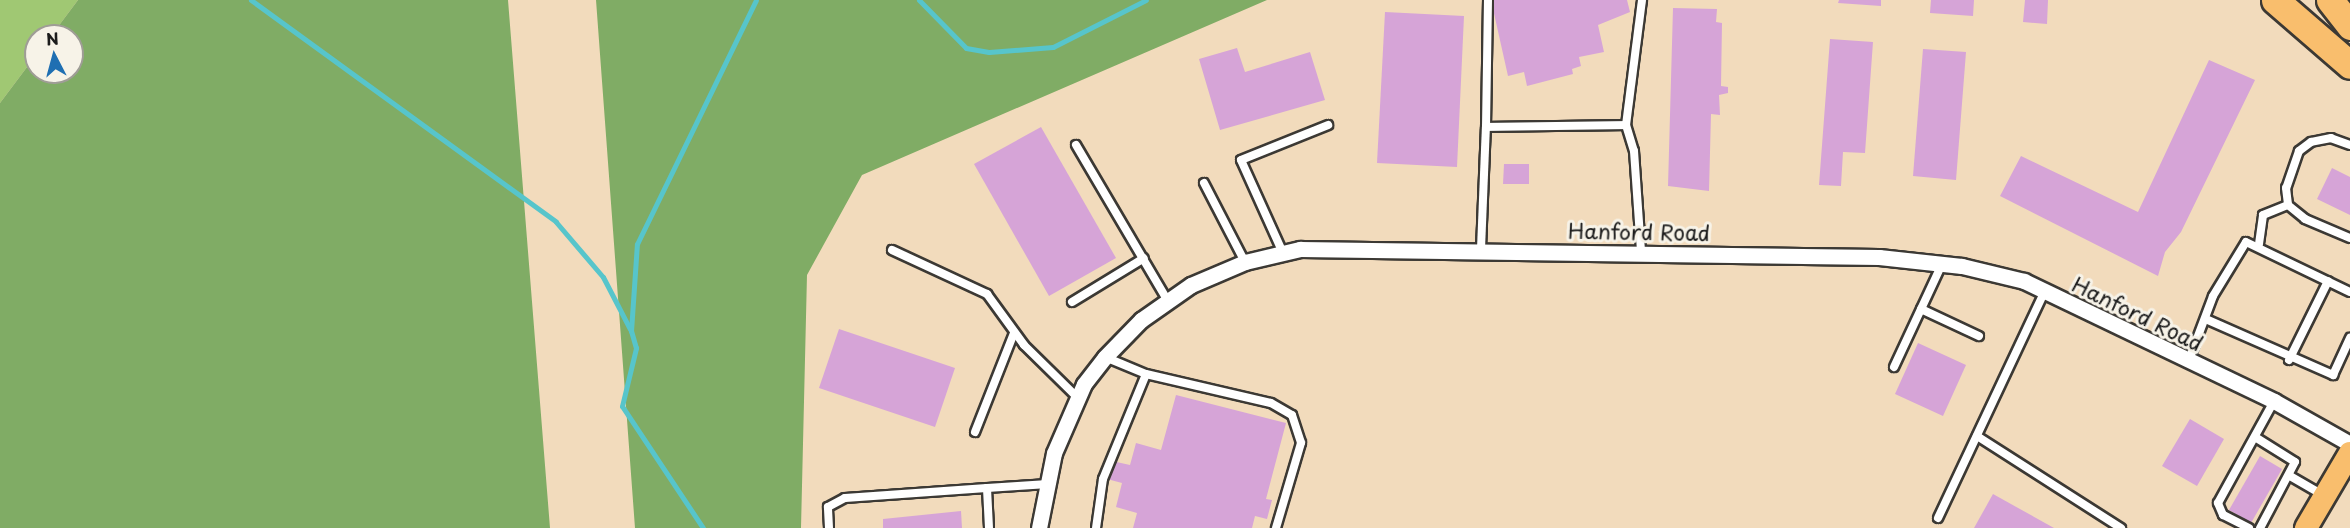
<!DOCTYPE html>
<style>
body{margin:0}
#map{position:relative;width:2350px;height:528px;overflow:hidden;background:#f2dbbc;font-family:"Playpen Sans",sans-serif}
div>[style]{position:absolute}
[style*='--x']{left:calc(var(--x)*1px);top:calc(var(--y)*1px);width:calc(var(--w)*1px);rotate:calc(var(--a)*1deg)}
.green>*{inset:0;background:#a0c873}
.forest>*{inset:0;background:#80ac65}
.stream>*{height:5px;margin:-2.5px;padding:0 2.5px;transform-origin:2.5px;border-radius:2.5px;background:#57c5cb}
.building>*{inset:0;background:#d6a4d7}
.roads{filter:drop-shadow(2px 0 #3c3934) drop-shadow(-2px 0 #3c3934) drop-shadow(0 2px #3c3934) drop-shadow(0 -2px #3c3934)}
.lane>*{height:8px;margin:-4px;padding:0 4px;transform-origin:4px;border-radius:4px;background:#fff}
.street>*{height:15px;margin:-7.5px;padding:0 7.5px;transform-origin:7.5px;border-radius:7.5px;background:#fff}
.primary>*{height:22px;margin:-11px;padding:0 11px;transform-origin:11px;border-radius:11px;background:#f9be6d}
.highway>*{height:27px;margin:-13.5px;padding:0 13.5px;transform-origin:13.5px;border-radius:13.5px;background:#f9be6d}
span{translate:-50% -50%;white-space:nowrap;text-align:center;line-height:1.15;-webkit-text-stroke:6px #f7f3e8;paint-order:stroke}
.street-label{font-size:21px;color:#1c1c1c}
.north{position:absolute;left:24px;top:24px;width:60px;height:60px;box-sizing:border-box;background:#f7f3e8;border:2px solid #9f9d96;border-radius:50%;rotate:354deg;font-size:16px;font-weight:700;line-height:24px;text-align:center;color:#1c1c1c}
.north::after{content:'';display:block;margin:auto;width:21px;height:27px;background:#1f6fb2;clip-path:polygon(50% 0,100% 100%,50% 72%,0 100%)}
</style>
<div id="map">
<div class="green">
<div style="clip-path:polygon(0 0,78px 0,51px 36px,36px 36px,36px 55px,0 103px)"></div>
</div>
<div class="forest">
<div style="clip-path:polygon(78px 0,508px 0,550px 528px,0 528px,0 103px,36px 55px,36px 72px,72px 72px,72px 36px,51px 36px)"></div>
<div style="clip-path:polygon(596px 0,1267px 0,862px 175px,807px 275px,801px 528px,635px 528px)"></div>
</div>
<div class="stream">
<div style="--x:251;--y:0;--w:377;--a:36"></div>
<div style="--x:556;--y:222;--w:72;--a:49.5"></div>
<div style="--x:603;--y:277;--w:59;--a:62.6"></div>
<div style="--x:919;--y:0;--w:67;--a:45.6"></div>
<div style="--x:966;--y:48;--w:23;--a:10"></div>
<div style="--x:989;--y:52;--w:64;--a:-4.5"></div>
<div style="--x:1053;--y:47;--w:104;--a:-26.8"></div>
<div style="--x:703;--y:528;--w:146;--a:-123.6"></div>
<div style="--x:622;--y:406;--w:60;--a:-76.4"></div>
<div style="--x:636;--y:348;--w:18;--a:-106"></div>
<div style="--x:631;--y:331;--w:87;--a:-86.1"></div>
<div style="--x:637;--y:244;--w:271;--a:-64"></div>
</div>
<div class="building">
<div style="clip-path:polygon(1491px 0,1627px 0,1630px 12px,1598px 25px,1604px 52px,1579px 57px,1581px 66px,1572px 69px,1573px 74px,1527px 86px,1524px 72px,1508px 76px)"></div>
<div style="clip-path:polygon(1839px 0,1881px 0,1881px 6px,1838px 3px)"></div>
<div style="clip-path:polygon(1931px 0,1974px 0,1973px 16px,1930px 13px)"></div>
<div style="clip-path:polygon(2025px 0,2048px 0,2047px 24px,2023px 22px)"></div>
<div style="clip-path:polygon(1673px 8px,1717px 9px,1716px 22px,1722px 23px,1721px 86px,1728px 87px,1728px 93px,1719px 95px,1720px 115px,1711px 114px,1709px 191px,1668px 186px)"></div>
<div style="clip-path:polygon(1385px 12px,1464px 16px,1457px 167px,1377px 163px)"></div>
<div style="clip-path:polygon(1830px 39px,1873px 42px,1865px 153px,1843px 152px,1841px 186px,1819px 185px)"></div>
<div style="clip-path:polygon(1237px 48px,1245px 72px,1310px 52px,1325px 100px,1220px 130px,1199px 59px)"></div>
<div style="clip-path:polygon(1923px 49px,1966px 52px,1956px 180px,1913px 176px)"></div>
<div style="clip-path:polygon(2209px 60px,2255px 80px,2181px 232px,2165px 252px,2158px 276px,2000px 196px,2021px 156px,2138px 212px)"></div>
<div style="clip-path:polygon(1041px 127px,1116px 258px,1049px 296px,974px 164px)"></div>
<div style="clip-path:polygon(1504px 164px,1529px 164px,1529px 184px,1503px 184px)"></div>
<div style="clip-path:polygon(2332px 168px,2350px 177px,2350px 215px,2317px 199px)"></div>
<div style="clip-path:polygon(839px 329px,955px 368px,935px 427px,819px 388px)"></div>
<div style="clip-path:polygon(1918px 343px,1966px 365px,1943px 416px,1895px 394px)"></div>
<div style="clip-path:polygon(1176px 395px,1286px 423px,1266px 499px,1272px 500px,1267px 519px,1255px 516px,1252px 528px,1133px 528px,1137px 513px,1116px 507px,1122px 483px,1107px 479px,1112px 461px,1130px 465px,1136px 443px,1161px 450px)"></div>
<div style="clip-path:polygon(2190px 419px,2224px 439px,2197px 486px,2162px 466px)"></div>
<div style="clip-path:polygon(2260px 456px,2282px 469px,2251px 523px,2229px 510px)"></div>
<div style="clip-path:polygon(1993px 494px,2054px 528px,1974px 528px)"></div>
<div style="clip-path:polygon(961px 511px,962px 528px,883px 528px,883px 519px)"></div>
</div>
<div class="roads">
<div class="lane">
<div style="--x:1626;--y:125;--w:27;--a:73"></div>
<div style="--x:1634;--y:151;--w:101;--a:86"></div>
<div style="--x:1486;--y:127;--w:127;--a:-89.1"></div>
<div style="--x:1076;--y:145;--w:181;--a:59.5"></div>
<div style="--x:2350;--y:145;--w:20;--a:-160"></div>
<div style="--x:2331;--y:138;--w:20;--a:169"></div>
<div style="--x:2311;--y:142;--w:15;--a:143"></div>
<div style="--x:2299;--y:151;--w:39;--a:109"></div>
<div style="--x:2286;--y:188;--w:17;--a:83"></div>
<div style="--x:2288;--y:205;--w:22;--a:39"></div>
<div style="--x:2305;--y:219;--w:49;--a:22.9"></div>
<div style="--x:1204;--y:183;--w:89;--a:62.6"></div>
<div style="--x:2259;--y:244;--w:29;--a:-82"></div>
<div style="--x:2263;--y:215;--w:27;--a:-22"></div>
<div style="--x:1481;--y:249;--w:122;--a:-87.7"></div>
<div style="--x:1486;--y:127;--w:140;--a:-0.8"></div>
<div style="--x:1626;--y:125;--w:126;--a:-82.7"></div>
<div style="--x:892;--y:250;--w:105;--a:24.9"></div>
<div style="--x:987;--y:294;--w:63;--a:54"></div>
<div style="--x:1024;--y:345;--w:76;--a:44.5"></div>
<div style="--x:1283;--y:253;--w:102;--a:-114.3"></div>
<div style="--x:1241;--y:160;--w:94;--a:-21.9"></div>
<div style="--x:1072;--y:302;--w:84;--a:-31.4"></div>
<div style="--x:1921;--y:309;--w:64;--a:25"></div>
<div style="--x:2208;--y:320;--w:137;--a:23.7"></div>
<div style="--x:2333;--y:375;--w:41;--a:-65.3"></div>
<div style="--x:1105;--y:357;--w:44;--a:22.5"></div>
<div style="--x:1146;--y:374;--w:128;--a:13.1"></div>
<div style="--x:1271;--y:403;--w:24;--a:30"></div>
<div style="--x:1292;--y:415;--w:29;--a:72"></div>
<div style="--x:1301;--y:443;--w:89;--a:106.4"></div>
<div style="--x:2189;--y:360;--w:68;--a:-69.4"></div>
<div style="--x:2213;--y:296;--w:63;--a:-58.6"></div>
<div style="--x:2246;--y:242;--w:115;--a:25.7"></div>
<div style="--x:2289;--y:360;--w:88;--a:-63.7"></div>
<div style="--x:1894;--y:367;--w:114;--a:-65"></div>
<div style="--x:975;--y:432;--w:106;--a:-68.5"></div>
<div style="--x:1977;--y:436;--w:171;--a:32.6"></div>
<div style="--x:2255;--y:437;--w:47;--a:32"></div>
<div style="--x:2295;--y:462;--w:75;--a:117.9"></div>
<div style="--x:2290;--y:476;--w:38;--a:30"></div>
<div style="--x:1938;--y:518;--w:251;--a:-64.8"></div>
<div style="--x:829;--y:528;--w:21;--a:-93"></div>
<div style="--x:828;--y:507;--w:19;--a:-28"></div>
<div style="--x:845;--y:498;--w:142;--a:-4"></div>
<div style="--x:989;--y:528;--w:40;--a:-92.9"></div>
<div style="--x:987;--y:488;--w:61;--a:-3.8"></div>
<div style="--x:1096;--y:528;--w:49;--a:-81.9"></div>
<div style="--x:1103;--y:479;--w:113;--a:-67.7"></div>
<div style="--x:2249;--y:528;--w:29;--a:-153"></div>
<div style="--x:2223;--y:515;--w:13;--a:-113"></div>
<div style="--x:2218;--y:503;--w:116;--a:-61.2"></div>
</div>
<div class="street">
<div style="--x:1039;--y:528;--w:76;--a:-78.7"></div>
<div style="--x:1054;--y:453;--w:75;--a:-66.5"></div>
<div style="--x:1084;--y:384;--w:34;--a:-52"></div>
<div style="--x:1105;--y:357;--w:52;--a:-45.8"></div>
<div style="--x:1141;--y:320;--w:61;--a:-35"></div>
<div style="--x:1191;--y:285;--w:59;--a:-23.1"></div>
<div style="--x:1245;--y:262;--w:57;--a:-13.3"></div>
<div style="--x:1300;--y:249;--w:579;--a:0.79"></div>
<div style="--x:1879;--y:257;--w:83;--a:6.2"></div>
<div style="--x:1962;--y:266;--w:64;--a:13.6"></div>
<div style="--x:2024;--y:281;--w:277;--a:25.6"></div>
<div style="--x:2274;--y:401;--w:87;--a:29.5"></div>
</div>
<div class="primary">
<div style="--x:2306;--y:528;--w:87;--a:-59.6"></div>
</div>
<div class="highway">
<div style="--x:2275;--y:0;--w:99;--a:40.9"></div>
<div style="--x:2330;--y:0;--w:33;--a:52"></div>
</div>
</div>
<div class="street-label">
<span style="left:1639px;top:231px;rotate:1deg">Hanford Road</span>
<span style="left:2138px;top:313px;rotate:26deg">Hanford Road</span>
</div>
<div class="north">N</div>
</div>
